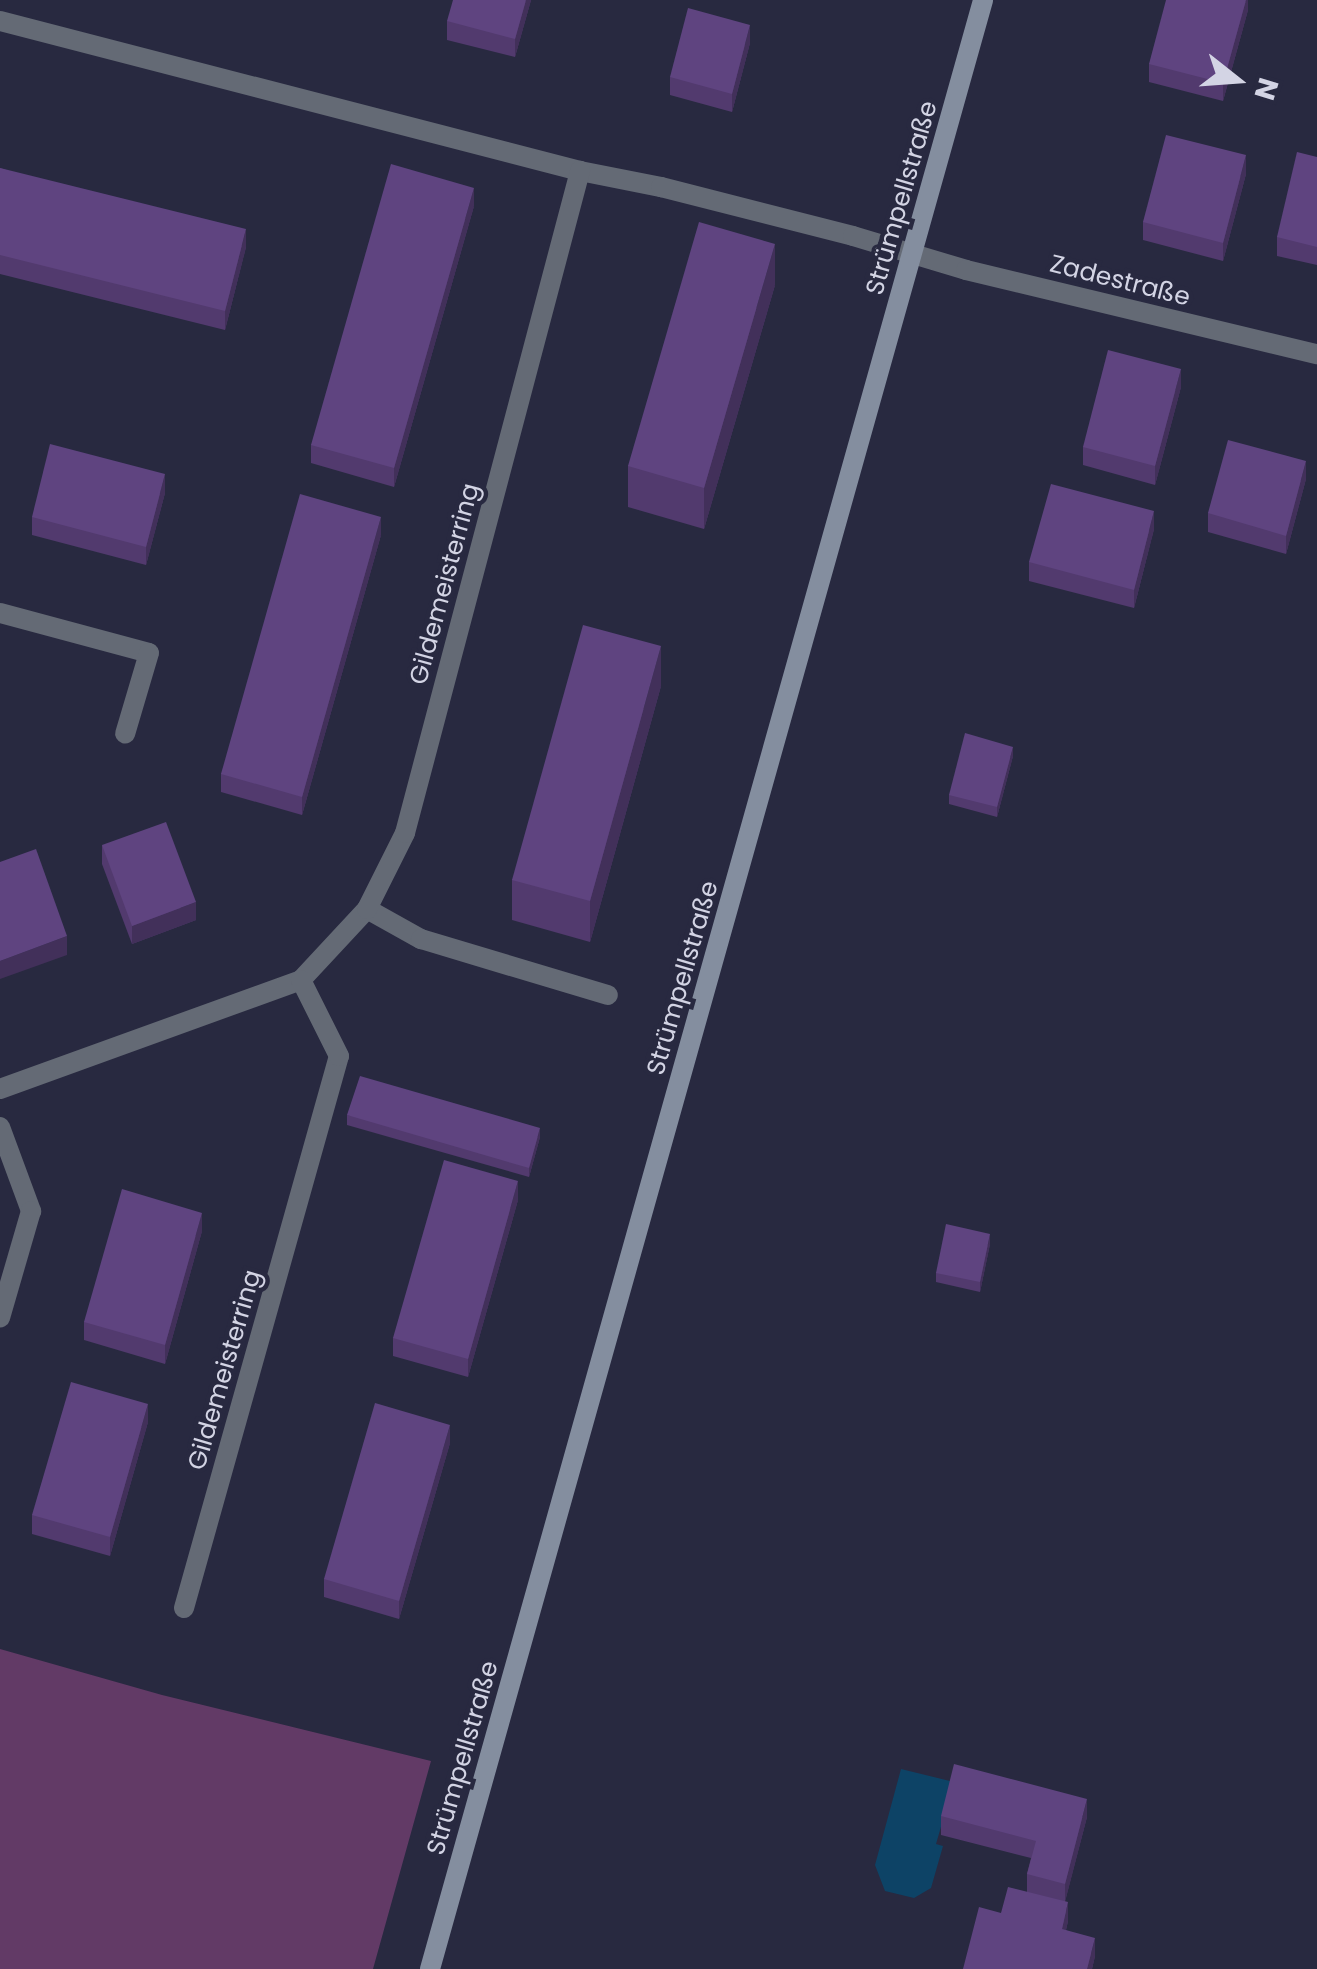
<!DOCTYPE html>
<meta charset="utf-8">
<style>
body{margin:0}
#map{position:relative;width:1317px;height:1969px;overflow:hidden;background:#282940;font-family:Poppins,sans-serif}
div>[style]{position:absolute}
[style*='--x']{left:calc(var(--x)*1px);top:calc(var(--y)*1px);width:calc(var(--w)*1px);rotate:calc(var(--a)*1deg)}
.green>*{inset:0;background:#623a66}
.water>*{inset:0;background:#0d4366}
.lane>*{height:20px;margin:-10px;padding:0 10px;transform-origin:10px;border-radius:10px;background:#646a75}
.street>*{height:20px;margin:-10px;padding:0 10px;transform-origin:10px;border-radius:10px;background:#646a75}
.secondary>*{height:20px;margin:-10px;padding:0 10px;transform-origin:10px;border-radius:10px;background:#848e9f}
.wall>*{inset:0;background:#523a6e}
.shaded-wall>*{inset:0;background:#42305a}
.building>*{inset:0;background:#5f4480}
span{translate:-50% -50%;white-space:nowrap;text-align:center;line-height:1.15;-webkit-text-stroke:9px #282940;paint-order:stroke}
.street-label{font-size:25px;color:#d3d4e4}
.north{position:absolute;left:1187px;top:30px;width:100px;height:100px;-webkit-text-stroke:8px #282940;paint-order:stroke;rotate:107deg;font-size:28px;font-weight:700;line-height:40px;text-align:center;color:#d3d4e4}
.north::after{content:'';display:block;margin:auto;width:35px;height:45px;background:#d3d4e4;clip-path:polygon(50% 0,100% 100%,50% 72%,0 100%)}
</style>
<div id="map">
<div class="green">
<div style="clip-path:polygon(0 1649px,162px 1695px,431px 1761px,373px 1969px,0 1969px)"></div>
</div>
<div class="water">
<div style="clip-path:polygon(901px 1769px,954px 1782px,936px 1844px,943px 1846px,931px 1888px,914px 1898px,885px 1891px,875px 1865px)"></div>
</div>
<div class="lane">
<div style="--x:367;--y:909;--w:62;--a:29.1"></div>
<div style="--x:421;--y:939;--w:195;--a:16.7"></div>
</div>
<div class="street">
<div style="--x:0;--y:21;--w:599;--a:14.5"></div>
<div style="--x:580;--y:171;--w:83;--a:11.2"></div>
<div style="--x:661;--y:187;--w:198;--a:14.3"></div>
<div style="--x:853;--y:236;--w:118;--a:16.7"></div>
<div style="--x:966;--y:270;--w:361;--a:13.5"></div>
<div style="--x:0;--y:613;--w:154;--a:15"></div>
<div style="--x:149;--y:653;--w:84;--a:106.5"></div>
<div style="--x:0;--y:1089;--w:320;--a:-19.9"></div>
<div style="--x:301;--y:980;--w:97;--a:-47.1"></div>
<div style="--x:367;--y:909;--w:85;--a:-63.4"></div>
<div style="--x:405;--y:833;--w:685;--a:-75.19"></div>
<div style="--x:0;--y:1127;--w:90;--a:69.7"></div>
<div style="--x:31;--y:1211;--w:111;--a:106.2"></div>
<div style="--x:184;--y:1608;--w:573;--a:-74.32"></div>
<div style="--x:339;--y:1056;--w:85;--a:-116.6"></div>
</div>
<div class="secondary">
<div style="--x:430;--y:1969;--w:2045;--a:-74.31"></div>
</div>
<div class="wall">
<div style="clip-path:polygon(531px 0,515px 57px,447px 40px,447px 21px)"></div>
<div style="clip-path:polygon(1248px 0,1248px 10px,1223px 101px,1149px 82px,1149px 64px)"></div>
<div style="clip-path:polygon(750px 43px,732px 112px,670px 95px,670px 77px)"></div>
<div style="clip-path:polygon(1317px 157px,1317px 265px,1277px 256px,1277px 237px)"></div>
<div style="clip-path:polygon(0 168px,246px 247px,225px 330px,0 274px)"></div>
<div style="clip-path:polygon(1246px 174px,1223px 261px,1143px 240px,1143px 222px)"></div>
<div style="clip-path:polygon(474px 206px,394px 487px,311px 463px,311px 445px)"></div>
<div style="clip-path:polygon(775px 285px,704px 529px,628px 507px,628px 466px)"></div>
<div style="clip-path:polygon(1181px 387px,1155px 485px,1083px 465px,1083px 447px)"></div>
<div style="clip-path:polygon(1306px 479px,1286px 554px,1208px 532px,1208px 513px)"></div>
<div style="clip-path:polygon(165px 493px,146px 565px,32px 535px,32px 517px)"></div>
<div style="clip-path:polygon(1154px 529px,1134px 608px,1029px 581px,1029px 562px)"></div>
<div style="clip-path:polygon(381px 535px,302px 815px,221px 792px,221px 774px)"></div>
<div style="clip-path:polygon(661px 686px,590px 942px,512px 920px,512px 880px)"></div>
<div style="clip-path:polygon(1013px 756px,997px 817px,949px 804px,949px 795px)"></div>
<div style="clip-path:polygon(102px 845px,196px 920px,132px 944px,102px 864px)"></div>
<div style="clip-path:polygon(347px 1115px,540px 1137px,529px 1177px,347px 1125px)"></div>
<div style="clip-path:polygon(518px 1200px,468px 1377px,393px 1356px,393px 1338px)"></div>
<div style="clip-path:polygon(202px 1231px,165px 1364px,84px 1340px,84px 1322px)"></div>
<div style="clip-path:polygon(990px 1244px,980px 1292px,936px 1282px,936px 1273px)"></div>
<div style="clip-path:polygon(148px 1422px,110px 1556px,32px 1534px,32px 1515px)"></div>
<div style="clip-path:polygon(450px 1443px,399px 1619px,324px 1597px,324px 1579px)"></div>
<div style="clip-path:polygon(941px 1816px,1087px 1817px,1065px 1901px,1068px 1921px,1066px 1930px,1095px 1956px,1092px 1969px,963px 1969px,1001px 1913px,1027px 1892px,1027px 1874px,1031px 1858px,941px 1835px)"></div>
</div>
<div class="shaded-wall">
<div style="clip-path:polygon(526px 0,531px 0,515px 57px,515px 39px)"></div>
<div style="clip-path:polygon(1246px 0,1248px 0,1248px 10px,1223px 101px,1223px 83px)"></div>
<div style="clip-path:polygon(750px 25px,750px 43px,732px 112px,732px 94px)"></div>
<div style="clip-path:polygon(1246px 155px,1246px 174px,1223px 261px,1223px 243px)"></div>
<div style="clip-path:polygon(474px 188px,474px 206px,394px 487px,394px 468px)"></div>
<div style="clip-path:polygon(246px 229px,246px 247px,225px 330px,225px 311px)"></div>
<div style="clip-path:polygon(775px 244px,775px 285px,704px 529px,704px 488px)"></div>
<div style="clip-path:polygon(1181px 369px,1181px 387px,1155px 485px,1155px 466px)"></div>
<div style="clip-path:polygon(1306px 461px,1306px 479px,1286px 554px,1286px 536px)"></div>
<div style="clip-path:polygon(165px 474px,165px 493px,146px 565px,146px 547px)"></div>
<div style="clip-path:polygon(1154px 511px,1154px 529px,1134px 608px,1134px 590px)"></div>
<div style="clip-path:polygon(381px 517px,381px 535px,302px 815px,302px 797px)"></div>
<div style="clip-path:polygon(661px 646px,661px 686px,590px 942px,590px 901px)"></div>
<div style="clip-path:polygon(1013px 747px,1013px 756px,997px 817px,997px 807px)"></div>
<div style="clip-path:polygon(196px 902px,196px 920px,132px 944px,132px 926px)"></div>
<div style="clip-path:polygon(67px 936px,67px 955px,0 979px,0 961px)"></div>
<div style="clip-path:polygon(540px 1128px,540px 1137px,529px 1177px,529px 1168px)"></div>
<div style="clip-path:polygon(518px 1181px,518px 1200px,468px 1377px,468px 1359px)"></div>
<div style="clip-path:polygon(202px 1213px,202px 1231px,165px 1364px,165px 1345px)"></div>
<div style="clip-path:polygon(990px 1234px,990px 1244px,980px 1292px,980px 1282px)"></div>
<div style="clip-path:polygon(148px 1404px,148px 1422px,110px 1556px,110px 1537px)"></div>
<div style="clip-path:polygon(450px 1425px,450px 1443px,399px 1619px,399px 1601px)"></div>
<div style="clip-path:polygon(1087px 1799px,1087px 1817px,1065px 1902px,1065px 1884px)"></div>
<div style="clip-path:polygon(1068px 1902px,1068px 1921px,1062px 1948px,1062px 1929px)"></div>
<div style="clip-path:polygon(1095px 1938px,1095px 1956px,1092px 1969px,1087px 1969px)"></div>
</div>
<div class="building">
<div style="clip-path:polygon(453px 0,526px 0,515px 39px,447px 21px)"></div>
<div style="clip-path:polygon(1166px 0,1246px 0,1223px 83px,1149px 64px)"></div>
<div style="clip-path:polygon(688px 8px,750px 25px,732px 94px,670px 77px)"></div>
<div style="clip-path:polygon(1166px 135px,1246px 155px,1223px 243px,1143px 222px)"></div>
<div style="clip-path:polygon(1297px 152px,1317px 157px,1317px 247px,1277px 237px)"></div>
<div style="clip-path:polygon(391px 164px,474px 188px,394px 468px,311px 445px)"></div>
<div style="clip-path:polygon(0 168px,246px 229px,225px 311px,0 255px)"></div>
<div style="clip-path:polygon(699px 222px,775px 244px,704px 488px,628px 466px)"></div>
<div style="clip-path:polygon(1108px 350px,1181px 369px,1155px 466px,1083px 447px)"></div>
<div style="clip-path:polygon(1228px 440px,1306px 461px,1286px 536px,1208px 513px)"></div>
<div style="clip-path:polygon(50px 444px,165px 474px,146px 547px,32px 517px)"></div>
<div style="clip-path:polygon(1051px 484px,1154px 511px,1134px 590px,1029px 562px)"></div>
<div style="clip-path:polygon(300px 494px,381px 517px,302px 797px,221px 774px)"></div>
<div style="clip-path:polygon(583px 625px,661px 646px,590px 901px,512px 880px)"></div>
<div style="clip-path:polygon(965px 733px,1013px 747px,997px 807px,949px 795px)"></div>
<div style="clip-path:polygon(166px 822px,196px 902px,132px 926px,102px 845px)"></div>
<div style="clip-path:polygon(36px 849px,67px 936px,0 961px,0 862px)"></div>
<div style="clip-path:polygon(360px 1076px,540px 1128px,529px 1168px,347px 1115px)"></div>
<div style="clip-path:polygon(444px 1160px,518px 1181px,468px 1359px,393px 1338px)"></div>
<div style="clip-path:polygon(122px 1189px,202px 1213px,165px 1345px,84px 1322px)"></div>
<div style="clip-path:polygon(946px 1224px,990px 1234px,980px 1282px,936px 1273px)"></div>
<div style="clip-path:polygon(71px 1382px,148px 1404px,110px 1537px,32px 1515px)"></div>
<div style="clip-path:polygon(375px 1403px,450px 1425px,399px 1601px,324px 1579px)"></div>
<div style="clip-path:polygon(954px 1764px,1087px 1799px,1065px 1884px,1027px 1874px,1036px 1841px,941px 1816px)"></div>
<div style="clip-path:polygon(1008px 1887px,1068px 1902px,1062px 1929px,1095px 1938px,1087px 1969px,963px 1969px,979px 1907px,1001px 1913px)"></div>
</div>
<div class="street-label">
<span style="left:902px;top:198px;rotate:-74deg">Strümpellstraße</span>
<span style="left:1120px;top:281px;rotate:14deg">Zadestraße</span>
<span style="left:445px;top:584px;rotate:-75deg">Gildemeisterring</span>
<span style="left:683px;top:978px;rotate:-74deg">Strümpellstraße</span>
<span style="left:225px;top:1370px;rotate:-74deg">Gildemeisterring</span>
<span style="left:463px;top:1758px;rotate:-74deg">Strümpellstraße</span>
</div>
<div class="north">N</div>
</div>
